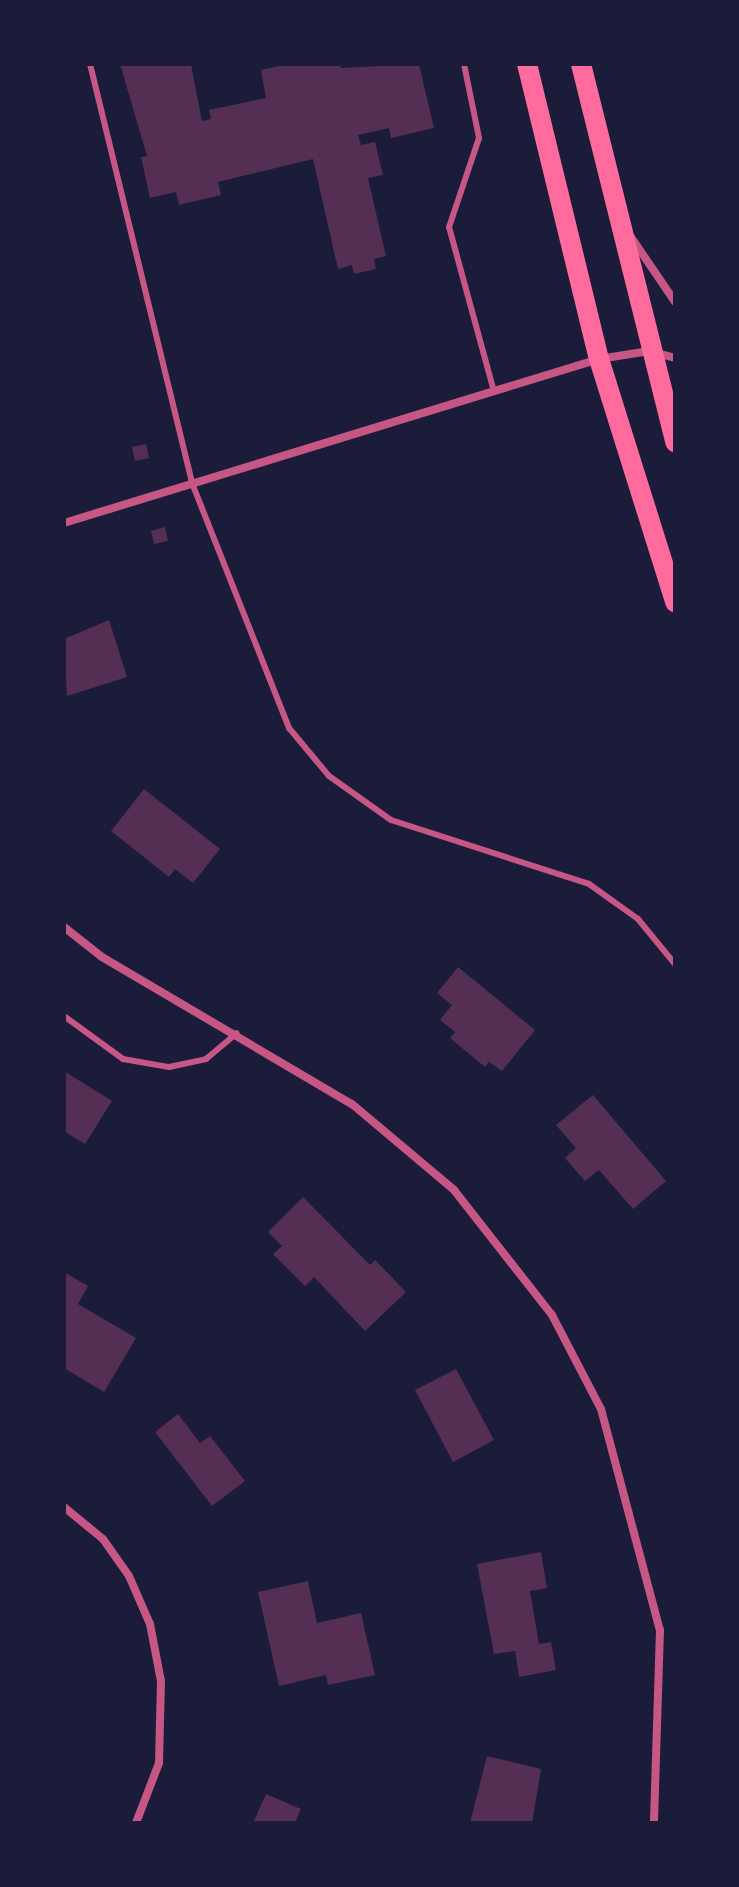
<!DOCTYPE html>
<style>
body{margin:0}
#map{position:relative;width:739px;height:1887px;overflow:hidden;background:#1b1b3a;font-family:Lato,sans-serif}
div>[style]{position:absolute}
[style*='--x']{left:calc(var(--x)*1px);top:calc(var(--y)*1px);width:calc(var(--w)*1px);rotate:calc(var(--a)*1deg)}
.building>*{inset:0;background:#542f53}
.service>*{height:6px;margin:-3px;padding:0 3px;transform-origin:3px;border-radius:3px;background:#c65784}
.minor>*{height:8px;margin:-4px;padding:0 4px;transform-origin:4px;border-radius:4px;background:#c65784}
.primary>*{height:20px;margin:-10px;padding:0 10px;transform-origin:10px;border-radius:10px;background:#ff6b9d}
span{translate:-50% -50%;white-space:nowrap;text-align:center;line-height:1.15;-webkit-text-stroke:7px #1b1b3a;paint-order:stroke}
.frame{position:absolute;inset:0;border:66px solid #1b1b3a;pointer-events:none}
</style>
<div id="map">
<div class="building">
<div style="clip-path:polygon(120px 64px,191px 64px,202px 121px,211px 119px,209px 110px,266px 98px,261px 70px,289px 64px,340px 64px,341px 68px,419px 64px,434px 128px,391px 138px,389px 128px,358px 135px,361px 145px,375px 142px,383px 175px,368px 178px,386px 256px,374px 259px,376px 269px,354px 274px,352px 265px,338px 269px,313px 159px,218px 182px,221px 195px,179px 205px,176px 192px,150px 198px,141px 157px,147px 156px)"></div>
<div style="clip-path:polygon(146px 444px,149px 458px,135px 461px,132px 447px)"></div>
<div style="clip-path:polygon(165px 527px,168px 541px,154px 544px,151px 531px)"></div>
<div style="clip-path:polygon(109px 620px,127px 677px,67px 696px,64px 639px)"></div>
<div style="clip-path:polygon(144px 789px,220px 849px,193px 883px,175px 869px,169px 877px,111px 831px)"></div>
<div style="clip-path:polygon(458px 967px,535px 1030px,502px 1071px,489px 1062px,485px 1067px,450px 1038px,455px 1032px,440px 1020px,452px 1005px,437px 993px)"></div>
<div style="clip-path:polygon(64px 1071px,112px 1101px,85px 1144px,64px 1131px)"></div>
<div style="clip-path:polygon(593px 1095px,666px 1181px,633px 1209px,599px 1170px,585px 1181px,565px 1158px,576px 1148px,556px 1125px)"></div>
<div style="clip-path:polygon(303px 1197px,370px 1265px,375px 1260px,406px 1292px,365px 1331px,314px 1277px,305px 1286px,273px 1254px,282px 1246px,268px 1232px)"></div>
<div style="clip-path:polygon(64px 1272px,88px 1286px,78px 1304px,136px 1338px,104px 1392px,64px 1368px)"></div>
<div style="clip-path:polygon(456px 1369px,494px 1440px,453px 1462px,415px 1390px)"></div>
<div style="clip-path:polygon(178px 1414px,200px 1443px,210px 1436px,245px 1481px,212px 1506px,155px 1432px)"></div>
<div style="clip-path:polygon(541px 1552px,547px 1588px,530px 1591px,539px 1644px,551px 1642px,556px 1670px,519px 1677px,515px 1651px,494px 1654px,477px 1564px)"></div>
<div style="clip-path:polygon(308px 1581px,317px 1623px,361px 1613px,375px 1675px,328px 1685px,326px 1675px,279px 1686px,258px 1592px)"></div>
<div style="clip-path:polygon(487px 1756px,541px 1769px,532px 1823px,470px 1823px)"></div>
<div style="clip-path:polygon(266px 1794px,301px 1809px,295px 1823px,253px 1823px)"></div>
</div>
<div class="service">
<div style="--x:90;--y:64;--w:431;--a:76.3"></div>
<div style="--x:192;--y:483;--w:264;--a:68.4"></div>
<div style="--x:289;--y:728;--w:62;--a:50.2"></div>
<div style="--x:329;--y:776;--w:76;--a:35.4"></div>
<div style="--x:391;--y:820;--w:208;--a:17.9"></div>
<div style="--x:589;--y:884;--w:60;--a:35.5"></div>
<div style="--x:638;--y:919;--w:58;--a:50.6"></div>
<div style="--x:464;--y:64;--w:76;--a:78.5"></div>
<div style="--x:479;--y:138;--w:94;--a:108.6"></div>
<div style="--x:449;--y:227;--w:170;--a:74.7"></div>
<div style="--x:64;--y:1016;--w:73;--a:36.1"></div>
<div style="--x:123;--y:1059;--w:47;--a:9.9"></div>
<div style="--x:169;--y:1067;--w:38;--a:-12"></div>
<div style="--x:206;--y:1059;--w:40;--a:-40"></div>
</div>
<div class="minor">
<div style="--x:631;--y:237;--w:78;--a:55.9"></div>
<div style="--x:64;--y:523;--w:560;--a:-17.04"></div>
<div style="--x:599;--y:359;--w:51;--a:-9.1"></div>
<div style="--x:649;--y:351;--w:27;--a:15"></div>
<div style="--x:64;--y:927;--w:48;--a:38.3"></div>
<div style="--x:102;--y:957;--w:290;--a:30.5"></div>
<div style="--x:352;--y:1104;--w:133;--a:40.1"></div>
<div style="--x:454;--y:1190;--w:159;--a:51.9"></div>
<div style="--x:552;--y:1315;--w:106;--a:62.5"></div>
<div style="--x:601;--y:1409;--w:229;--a:75.1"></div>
<div style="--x:660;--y:1630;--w:193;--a:91.8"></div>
<div style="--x:64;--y:1507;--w:50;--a:39.4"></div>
<div style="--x:103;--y:1539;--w:45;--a:54.9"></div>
<div style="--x:129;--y:1576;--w:52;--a:66.4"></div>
<div style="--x:150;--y:1624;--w:58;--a:79.1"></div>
<div style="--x:161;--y:1681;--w:82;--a:91.4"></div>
<div style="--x:159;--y:1763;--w:64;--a:111"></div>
</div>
<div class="primary">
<div style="--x:527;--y:64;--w:304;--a:76.3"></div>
<div style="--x:599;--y:359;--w:255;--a:72.6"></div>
<div style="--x:581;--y:64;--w:390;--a:76"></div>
</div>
<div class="frame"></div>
</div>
